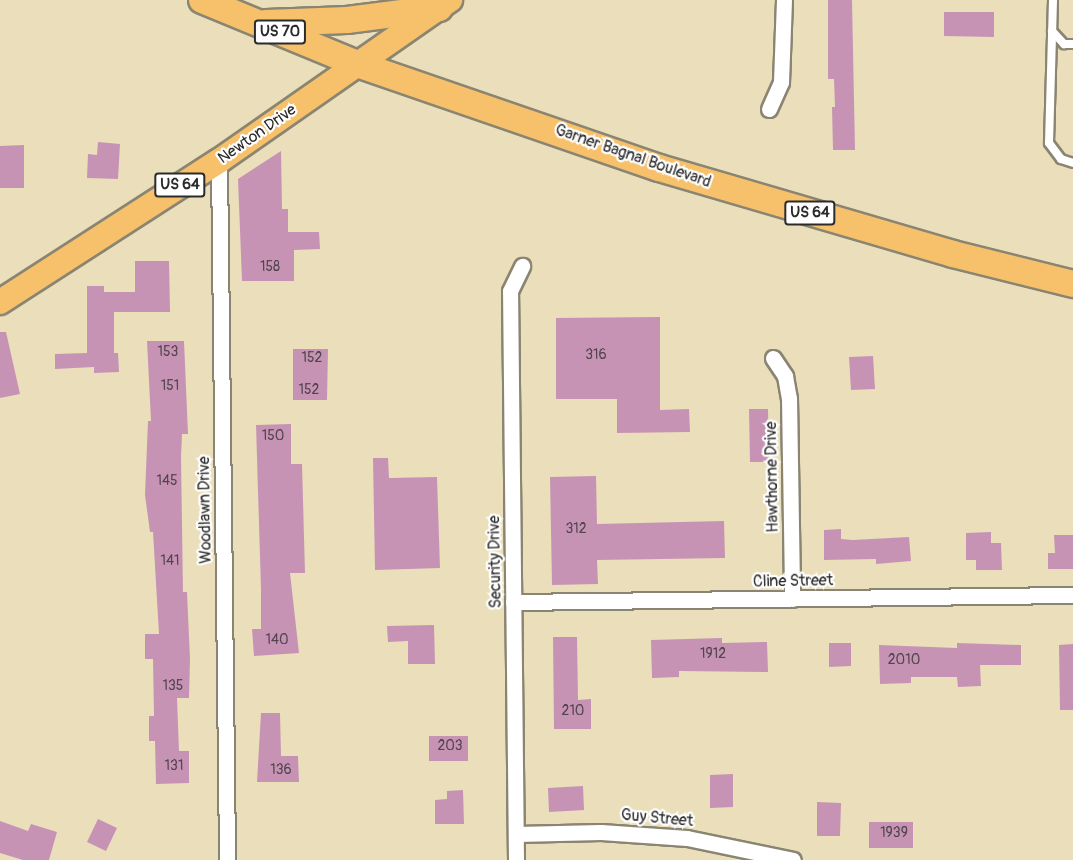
<!DOCTYPE html>
<style>
body{margin:0}
#map{position:relative;width:1073px;height:860px;overflow:hidden;background:#eadfba;font-family:Pangolin,sans-serif}
div>[style]{position:absolute}
[style*='--x']{left:calc(var(--x)*1px);top:calc(var(--y)*1px);width:calc(var(--w)*1px);rotate:calc(var(--a)*1deg)}
.building>*{inset:0;background:#c793b4}
.roads{filter:drop-shadow(2px 0 #8a8572) drop-shadow(-2px 0 #8a8572) drop-shadow(0 2px #8a8572) drop-shadow(0 -2px #8a8572)}
.service>*{height:8px;margin:-4px;padding:0 4px;transform-origin:4px;border-radius:4px;background:#fff}
.minor>*{height:15px;margin:-7.5px;padding:0 7.5px;transform-origin:7.5px;border-radius:7.5px;background:#fff}
.primary>*{height:24px;margin:-12px;padding:0 12px;transform-origin:12px;border-radius:12px;background:#f7c06b}
.trunk>*{height:26px;margin:-13px;padding:0 13px;transform-origin:13px;border-radius:13px;background:#f7c06b}
span{translate:-50% -50%;white-space:nowrap;text-align:center;line-height:1.15;-webkit-text-stroke:4.5px #fff;paint-order:stroke}
.number-label{font-size:14px;color:#52454d}
.number-label span{-webkit-text-stroke-width:0}
.shield-label span{padding:2px 4px;background:#fff;border:2px solid;border-radius:4px;-webkit-text-stroke-width:0}
.shield-label{font-size:15px;color:#2b2b2b;font-weight:700}
.street-label{font-size:16px;color:#2b2b2b}
</style>
<div id="map">
<div class="building">
<div style="clip-path:polygon(828px 0,852px 0,855px 150px,833px 150px,832px 107px,835px 107px,834px 79px,828px 79px)"></div>
<div style="clip-path:polygon(944px 12px,994px 12px,994px 37px,944px 36px)"></div>
<div style="clip-path:polygon(98px 142px,120px 144px,118px 179px,87px 178px,88px 154px,97px 155px)"></div>
<div style="clip-path:polygon(24px 145px,24px 188px,0 188px,0 146px)"></div>
<div style="clip-path:polygon(281px 151px,282px 209px,288px 209px,288px 232px,319px 232px,320px 249px,294px 250px,294px 281px,242px 281px,238px 179px)"></div>
<div style="clip-path:polygon(135px 261px,169px 261px,170px 312px,114px 312px,114px 353px,118px 353px,119px 372px,94px 373px,94px 367px,55px 369px,55px 354px,87px 353px,87px 286px,104px 286px,104px 292px,135px 292px)"></div>
<div style="clip-path:polygon(660px 317px,660px 410px,689px 409px,690px 432px,617px 433px,617px 399px,556px 399px,556px 318px)"></div>
<div style="clip-path:polygon(0 332px,6px 332px,20px 394px,0 398px)"></div>
<div style="clip-path:polygon(147px 341px,184px 341px,188px 434px,182px 434px,181px 457px,183px 592px,187px 592px,190px 659px,189px 698px,177px 698px,179px 751px,189px 751px,189px 783px,156px 784px,155px 741px,149px 741px,149px 716px,154px 716px,153px 659px,145px 659px,145px 634px,159px 634px,153px 532px,150px 532px,145px 495px,148px 421px,151px 421px)"></div>
<div style="clip-path:polygon(293px 349px,328px 349px,327px 400px,293px 400px)"></div>
<div style="clip-path:polygon(873px 356px,875px 389px,851px 390px,849px 357px)"></div>
<div style="clip-path:polygon(749px 409px,768px 409px,769px 462px,750px 462px)"></div>
<div style="clip-path:polygon(291px 424px,291px 464px,302px 464px,305px 573px,290px 573px,299px 653px,254px 656px,252px 629px,261px 629px,261px 589px,256px 425px)"></div>
<div style="clip-path:polygon(373px 458px,388px 458px,389px 478px,437px 477px,440px 568px,375px 570px)"></div>
<div style="clip-path:polygon(596px 476px,597px 524px,724px 521px,725px 558px,597px 560px,598px 584px,552px 585px,550px 477px)"></div>
<div style="clip-path:polygon(841px 529px,841px 539px,853px 540px,909px 537px,911px 561px,876px 564px,876px 559px,824px 560px,824px 530px)"></div>
<div style="clip-path:polygon(991px 532px,991px 543px,1001px 543px,1002px 570px,976px 570px,976px 560px,966px 560px,966px 533px)"></div>
<div style="clip-path:polygon(1054px 535px,1073px 535px,1073px 569px,1048px 569px,1048px 553px,1055px 553px)"></div>
<div style="clip-path:polygon(434px 625px,435px 664px,408px 664px,408px 641px,388px 642px,387px 626px)"></div>
<div style="clip-path:polygon(553px 637px,577px 637px,578px 700px,591px 699px,591px 729px,554px 729px)"></div>
<div style="clip-path:polygon(722px 638px,722px 643px,767px 642px,768px 672px,679px 671px,679px 677px,652px 678px,651px 640px)"></div>
<div style="clip-path:polygon(829px 643px,851px 643px,851px 666px,829px 667px)"></div>
<div style="clip-path:polygon(957px 643px,1021px 645px,1021px 665px,980px 665px,981px 686px,958px 687px,957px 677px,911px 677px,911px 683px,880px 684px,879px 645px,957px 648px)"></div>
<div style="clip-path:polygon(1073px 644px,1073px 710px,1060px 710px,1059px 645px)"></div>
<div style="clip-path:polygon(261px 713px,280px 713px,281px 756px,298px 756px,299px 782px,257px 782px)"></div>
<div style="clip-path:polygon(429px 736px,468px 736px,468px 761px,429px 761px)"></div>
<div style="clip-path:polygon(733px 774px,733px 807px,710px 808px,710px 775px)"></div>
<div style="clip-path:polygon(583px 786px,584px 810px,549px 812px,548px 788px)"></div>
<div style="clip-path:polygon(463px 790px,464px 824px,435px 824px,435px 800px,447px 799px,447px 791px)"></div>
<div style="clip-path:polygon(817px 802px,841px 803px,840px 836px,817px 836px)"></div>
<div style="clip-path:polygon(98px 819px,117px 828px,106px 851px,87px 842px)"></div>
<div style="clip-path:polygon(0 821px,28px 831px,31px 824px,57px 832px,49px 860px,23px 860px,0 853px)"></div>
<div style="clip-path:polygon(869px 822px,913px 822px,913px 848px,869px 848px)"></div>
</div>
<div class="roads">
<div class="service">
<div style="--x:1053;--y:0;--w:143;--a:91.6"></div>
<div style="--x:1049;--y:143;--w:20;--a:53"></div>
<div style="--x:1061;--y:159;--w:13;--a:18"></div>
<div style="--x:1052;--y:31;--w:18;--a:47"></div>
<div style="--x:1064;--y:44;--w:9;--a:0"></div>
</div>
<div class="minor">
<div style="--x:769;--y:109;--w:30;--a:-66"></div>
<div style="--x:781;--y:82;--w:82;--a:-87.9"></div>
<div style="--x:219;--y:161;--w:699;--a:89.34"></div>
<div style="--x:773;--y:358;--w:22;--a:56"></div>
<div style="--x:785;--y:376;--w:22;--a:80"></div>
<div style="--x:789;--y:398;--w:201;--a:89.1"></div>
<div style="--x:513;--y:602;--w:560;--a:-0.72"></div>
<div style="--x:516;--y:834;--w:85;--a:-1.3"></div>
<div style="--x:601;--y:832;--w:86;--a:4"></div>
<div style="--x:687;--y:838;--w:108;--a:11.7"></div>
<div style="--x:516;--y:860;--w:569;--a:-90.6"></div>
<div style="--x:510;--y:291;--w:28;--a:-64"></div>
</div>
<div class="primary">
<div style="--x:0;--y:302;--w:260;--a:-32.8"></div>
<div style="--x:219;--y:161;--w:282;--a:-34.9"></div>
</div>
<div class="trunk">
<div style="--x:202;--y:0;--w:168;--a:22.4"></div>
<div style="--x:357;--y:64;--w:319;--a:19"></div>
<div style="--x:659;--y:168;--w:306;--a:16.3"></div>
<div style="--x:953;--y:254;--w:124;--a:14"></div>
<div style="--x:266;--y:23;--w:81;--a:-2.1"></div>
<div style="--x:347;--y:20;--w:93;--a:-7.4"></div>
</div>
</div>
<div class="number-label">
<span style="left:270px;top:267px">158</span>
<span style="left:168px;top:352px">153</span>
<span style="left:596px;top:355px">316</span>
<span style="left:312px;top:358px">152</span>
<span style="left:170px;top:386px">151</span>
<span style="left:309px;top:390px">152</span>
<span style="left:273px;top:436px">150</span>
<span style="left:167px;top:481px">145</span>
<span style="left:576px;top:529px">312</span>
<span style="left:170px;top:561px">141</span>
<span style="left:277px;top:640px">140</span>
<span style="left:713px;top:654px">1912</span>
<span style="left:904px;top:660px">2010</span>
<span style="left:173px;top:686px">135</span>
<span style="left:573px;top:711px">210</span>
<span style="left:450px;top:746px">203</span>
<span style="left:174px;top:766px">131</span>
<span style="left:281px;top:770px">136</span>
<span style="left:894px;top:833px">1939</span>
</div>
<div class="shield-label">
<span style="left:280px;top:32px">US 70</span>
<span style="left:180px;top:185px">US 64</span>
<span style="left:810px;top:213px">US 64</span>
</div>
<div class="street-label">
<span style="left:257px;top:134px;rotate:-35deg">Newton Drive</span>
<span style="left:633px;top:156px;rotate:19deg">Garner Bagnal Boulevard</span>
<span style="left:772px;top:477px;rotate:-91deg">Hawthorne Drive</span>
<span style="left:205px;top:510px;rotate:-91deg">Woodlawn Drive</span>
<span style="left:495px;top:562px;rotate:-91deg">Security Drive</span>
<span style="left:793px;top:581px;rotate:-1deg">Cline Street</span>
<span style="left:657px;top:818px;rotate:5deg">Guy Street</span>
</div>
</div>
